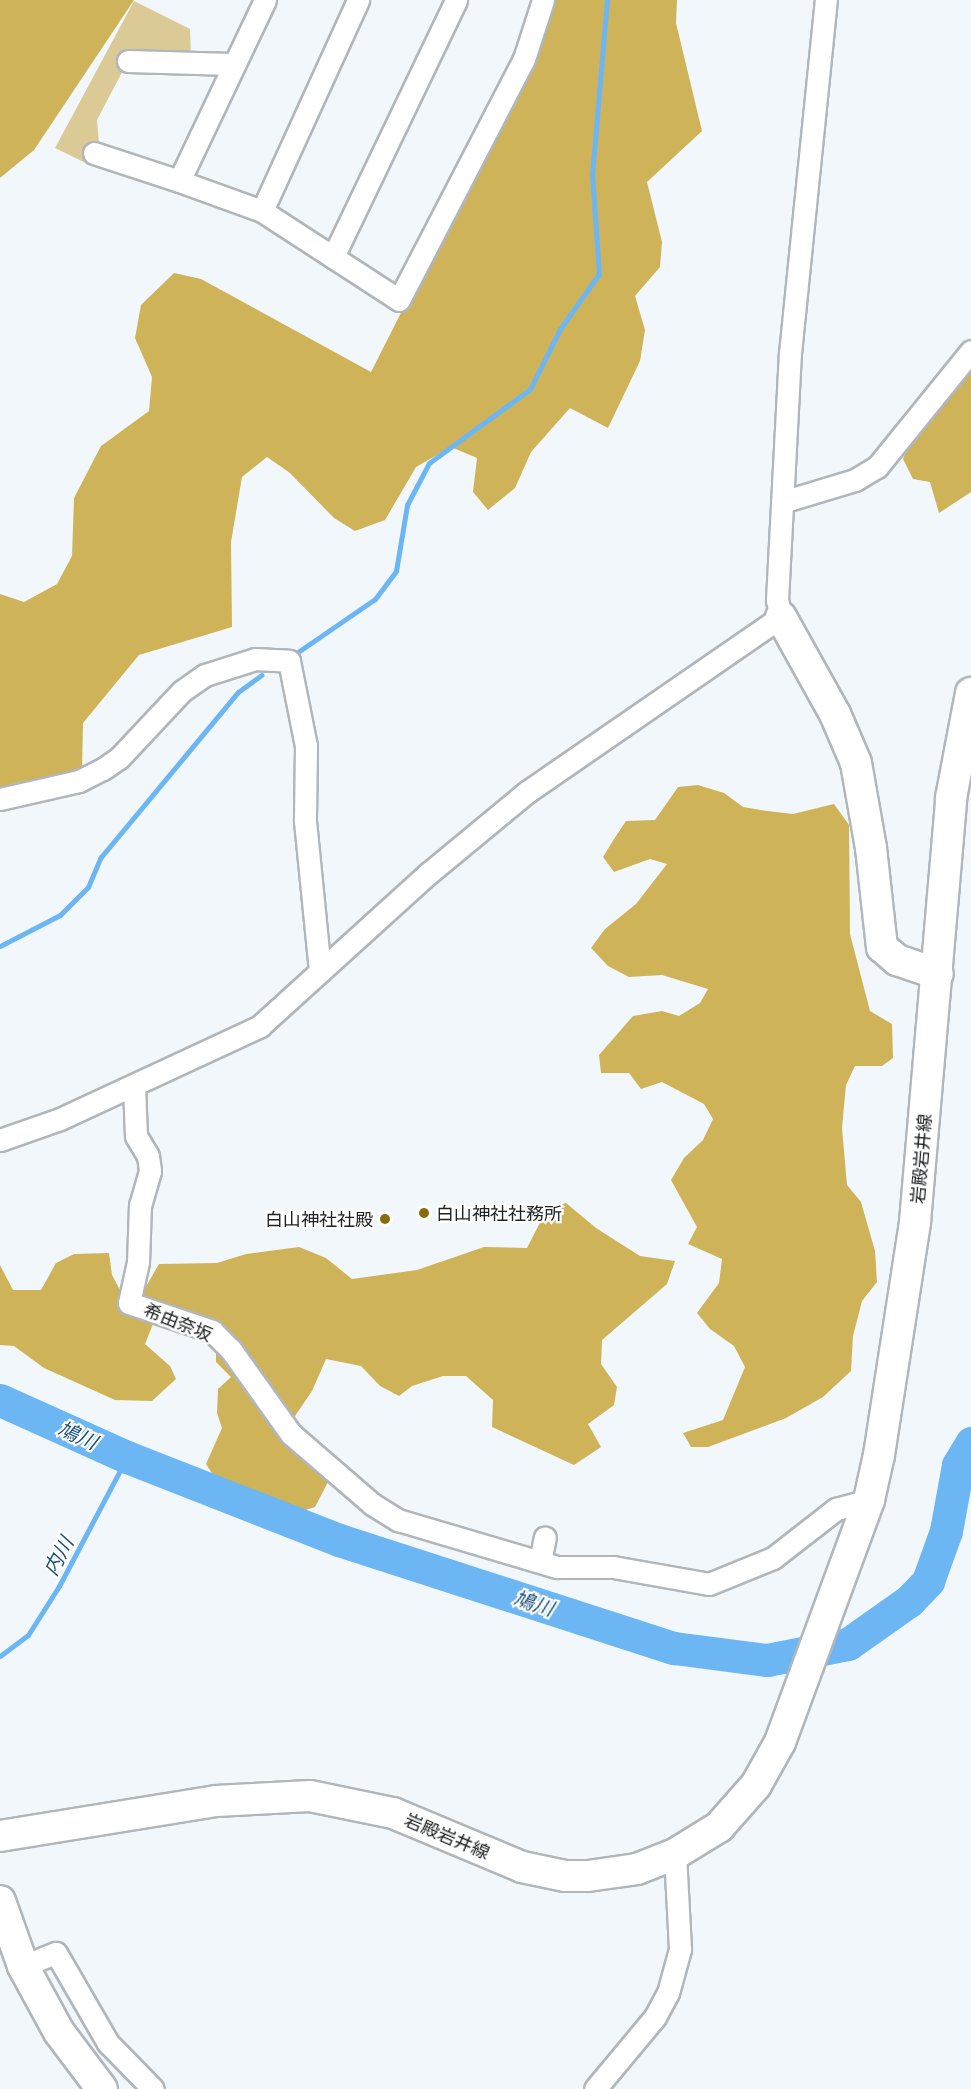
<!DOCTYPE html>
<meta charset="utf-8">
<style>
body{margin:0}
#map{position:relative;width:971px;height:2089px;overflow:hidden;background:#f2f7fb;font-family:Barlow,"Noto Sans JP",sans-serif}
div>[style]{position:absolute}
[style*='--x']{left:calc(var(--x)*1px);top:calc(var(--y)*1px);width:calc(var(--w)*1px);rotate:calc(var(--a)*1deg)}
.green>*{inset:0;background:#dbca95}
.forest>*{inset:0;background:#cfb358}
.stream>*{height:5px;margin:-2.5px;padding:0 2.5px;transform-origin:2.5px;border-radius:2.5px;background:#6cb6f3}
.river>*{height:33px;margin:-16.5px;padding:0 16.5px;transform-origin:16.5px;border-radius:16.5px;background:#6cb6f3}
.roads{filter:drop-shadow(2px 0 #b1b6ba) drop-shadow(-2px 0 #b1b6ba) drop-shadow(0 2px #b1b6ba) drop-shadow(0 -2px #b1b6ba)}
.street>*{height:21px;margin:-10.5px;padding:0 10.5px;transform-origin:10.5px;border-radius:10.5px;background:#fff}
.secondary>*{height:30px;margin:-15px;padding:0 15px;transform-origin:15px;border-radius:15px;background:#fff}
.dots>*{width:16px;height:16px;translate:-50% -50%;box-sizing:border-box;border:3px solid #fff;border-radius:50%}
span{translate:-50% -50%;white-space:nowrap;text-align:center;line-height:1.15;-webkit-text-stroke:4.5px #fff;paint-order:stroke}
.street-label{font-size:18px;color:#202223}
.poi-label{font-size:18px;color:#202223}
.left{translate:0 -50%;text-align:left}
.right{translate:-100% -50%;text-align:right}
.water-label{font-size:20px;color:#1c527a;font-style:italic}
</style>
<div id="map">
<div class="green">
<div style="clip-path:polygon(134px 1px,190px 29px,191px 57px,131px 55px,97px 120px,99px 143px,88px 164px,55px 148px)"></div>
</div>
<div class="forest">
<div style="clip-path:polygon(0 0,134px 0,34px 150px,0 178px)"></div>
<div style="clip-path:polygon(555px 0,677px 0,676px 23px,702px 131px,647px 182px,662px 242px,660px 267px,635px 296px,645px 330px,640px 361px,608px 428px,570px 408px,531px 452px,515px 488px,488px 510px,473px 492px,477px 458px,451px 447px,416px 467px,385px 520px,355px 531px,334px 518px,290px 473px,267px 457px,242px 477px,231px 542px,232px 627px,139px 655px,83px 723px,82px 771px,0 787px,0 594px,24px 602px,57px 584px,72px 556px,74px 498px,101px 446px,149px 411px,152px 377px,135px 338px,141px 305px,174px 273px,201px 279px,371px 372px,442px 232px,517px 102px)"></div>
<div style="clip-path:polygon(971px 365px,971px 492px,939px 513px,930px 482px,913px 479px,903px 459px,910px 440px)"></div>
<div style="clip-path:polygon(698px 785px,724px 793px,743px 807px,767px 811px,793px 814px,834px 804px,849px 825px,850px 934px,870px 1011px,892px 1024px,893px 1058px,882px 1066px,855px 1066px,846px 1085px,842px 1128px,847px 1185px,861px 1202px,875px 1251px,877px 1282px,862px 1301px,853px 1336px,851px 1371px,823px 1397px,786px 1418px,708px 1447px,691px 1447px,683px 1433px,723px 1420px,745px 1367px,734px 1346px,710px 1329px,697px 1313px,719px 1283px,722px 1259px,688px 1244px,697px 1227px,671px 1180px,684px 1158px,703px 1140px,713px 1119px,704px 1104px,662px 1082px,641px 1089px,629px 1073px,601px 1073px,599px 1055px,633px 1016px,662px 1011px,679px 1016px,700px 1003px,708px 989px,662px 975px,629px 977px,608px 966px,591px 948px,605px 929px,636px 904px,667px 864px,650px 859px,614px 872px,603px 857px,614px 839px,626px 821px,655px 820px,678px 787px)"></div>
<div style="clip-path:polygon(566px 1203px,596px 1228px,640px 1256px,675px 1261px,667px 1284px,602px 1340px,601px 1364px,617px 1387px,614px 1405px,588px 1424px,601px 1447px,574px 1465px,492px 1427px,493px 1400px,466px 1376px,443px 1376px,412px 1386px,399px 1396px,380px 1386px,361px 1366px,326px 1359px,312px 1391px,295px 1416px,291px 1442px,309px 1457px,328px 1482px,315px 1507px,296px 1513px,217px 1481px,206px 1464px,222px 1428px,217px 1413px,218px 1389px,231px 1377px,216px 1362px,216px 1327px,172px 1310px,153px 1324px,145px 1344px,170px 1366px,176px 1379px,152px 1401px,115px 1400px,44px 1368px,14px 1346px,0 1345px,0 1265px,13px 1290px,41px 1290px,56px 1263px,74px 1254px,109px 1253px,112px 1275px,120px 1290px,144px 1290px,159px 1264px,217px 1263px,246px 1254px,299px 1247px,326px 1258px,352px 1279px,417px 1270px,484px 1247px,527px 1248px,547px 1209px)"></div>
</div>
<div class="stream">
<div style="--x:295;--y:654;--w:97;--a:-34.5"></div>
<div style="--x:375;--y:599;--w:35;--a:-53"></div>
<div style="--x:396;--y:571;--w:67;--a:-80.5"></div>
<div style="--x:407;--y:505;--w:47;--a:-62.4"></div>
<div style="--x:429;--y:463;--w:125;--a:-36.2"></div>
<div style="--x:530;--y:389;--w:67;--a:-63.4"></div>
<div style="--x:560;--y:329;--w:67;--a:-54.7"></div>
<div style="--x:599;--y:274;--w:99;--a:-94"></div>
<div style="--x:592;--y:175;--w:176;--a:-85.1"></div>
<div style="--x:0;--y:946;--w:68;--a:-27.3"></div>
<div style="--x:60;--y:915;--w:40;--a:-45"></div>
<div style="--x:88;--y:887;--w:33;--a:-67"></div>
<div style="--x:101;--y:857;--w:214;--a:-50.3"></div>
<div style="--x:238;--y:692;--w:29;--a:-36"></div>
<div style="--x:0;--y:1656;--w:35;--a:-37"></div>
<div style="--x:28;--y:1635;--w:58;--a:-57.7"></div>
<div style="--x:59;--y:1586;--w:146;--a:-62.2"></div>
</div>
<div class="river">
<div style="--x:0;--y:1400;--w:139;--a:24.2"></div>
<div style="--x:127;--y:1457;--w:228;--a:21.4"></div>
<div style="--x:339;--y:1540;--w:352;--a:17.9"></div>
<div style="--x:674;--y:1648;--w:94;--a:7.4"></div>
<div style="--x:767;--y:1660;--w:83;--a:-11.2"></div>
<div style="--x:848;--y:1644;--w:75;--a:-35.2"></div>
<div style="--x:909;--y:1601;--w:28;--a:-46"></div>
<div style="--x:928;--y:1581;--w:53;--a:-70.2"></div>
<div style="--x:946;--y:1531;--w:67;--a:-79.7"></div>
<div style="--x:958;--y:1465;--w:26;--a:-59"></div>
</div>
<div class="roads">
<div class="street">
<div style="--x:265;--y:0;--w:200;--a:115.4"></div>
<div style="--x:179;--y:181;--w:88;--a:19.9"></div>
<div style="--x:262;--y:211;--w:163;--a:33"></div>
<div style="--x:399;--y:300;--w:271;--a:-62.6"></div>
<div style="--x:524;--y:59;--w:62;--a:-72.1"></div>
<div style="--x:128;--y:61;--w:104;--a:1.7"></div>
<div style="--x:94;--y:153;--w:89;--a:18.2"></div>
<div style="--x:262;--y:211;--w:232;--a:-65.5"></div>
<div style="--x:333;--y:257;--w:285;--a:-64.4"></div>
<div style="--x:782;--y:502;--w:76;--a:-16.8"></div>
<div style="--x:855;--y:480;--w:26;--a:-31"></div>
<div style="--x:877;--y:467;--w:149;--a:-51"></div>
<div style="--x:0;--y:799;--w:81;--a:-12.8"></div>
<div style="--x:79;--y:781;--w:27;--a:-27"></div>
<div style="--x:103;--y:769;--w:19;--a:-35"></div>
<div style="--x:119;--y:758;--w:92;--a:-46.8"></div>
<div style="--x:182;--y:691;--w:28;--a:-35"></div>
<div style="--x:205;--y:675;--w:52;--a:-17.7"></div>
<div style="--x:255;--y:659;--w:34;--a:3"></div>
<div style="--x:289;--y:661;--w:87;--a:78.7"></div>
<div style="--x:306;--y:746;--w:75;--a:90.8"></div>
<div style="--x:305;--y:821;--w:151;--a:84.3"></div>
<div style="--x:134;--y:1085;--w:51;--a:87.8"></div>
<div style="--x:136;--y:1136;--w:23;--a:59"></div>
<div style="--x:148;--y:1156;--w:15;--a:82"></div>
<div style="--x:150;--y:1171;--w:35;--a:106"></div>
<div style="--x:140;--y:1205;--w:57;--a:92"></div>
<div style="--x:138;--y:1262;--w:42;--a:102.4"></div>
<div style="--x:129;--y:1303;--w:88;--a:18.6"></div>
<div style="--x:212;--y:1331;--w:27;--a:45"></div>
<div style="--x:231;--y:1350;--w:103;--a:54.5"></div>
<div style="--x:291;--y:1434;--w:107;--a:40.8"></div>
<div style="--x:372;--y:1504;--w:31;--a:32"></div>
<div style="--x:398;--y:1520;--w:166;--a:16.5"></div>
<div style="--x:557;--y:1567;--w:56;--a:0"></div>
<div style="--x:613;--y:1567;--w:97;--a:10"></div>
<div style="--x:709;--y:1584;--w:69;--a:-22.1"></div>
<div style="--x:773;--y:1558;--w:80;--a:-37.9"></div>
<div style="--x:836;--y:1509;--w:34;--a:-15"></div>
<div style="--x:0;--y:1140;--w:64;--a:-19.3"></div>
<div style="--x:60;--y:1119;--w:221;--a:-24.9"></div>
<div style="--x:260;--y:1026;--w:228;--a:-42.2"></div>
<div style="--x:429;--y:873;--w:127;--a:-39.6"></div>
<div style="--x:527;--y:792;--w:308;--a:-34.6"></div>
<div style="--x:781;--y:617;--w:17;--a:-103"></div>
<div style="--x:777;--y:600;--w:247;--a:-87"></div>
<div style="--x:790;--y:353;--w:355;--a:-84.2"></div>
<div style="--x:540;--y:1562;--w:25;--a:-79"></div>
<div style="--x:23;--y:1966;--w:35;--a:-22"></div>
<div style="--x:56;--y:1953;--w:104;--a:60"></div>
<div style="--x:108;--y:2043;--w:64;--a:45.6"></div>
<div style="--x:595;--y:2089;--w:94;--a:-50.2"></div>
<div style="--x:655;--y:2017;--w:27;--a:-62"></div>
<div style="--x:668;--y:1993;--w:46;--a:-74.7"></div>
<div style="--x:680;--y:1949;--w:95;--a:-93"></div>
</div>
<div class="secondary">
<div style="--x:781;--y:617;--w:111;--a:60.9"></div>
<div style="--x:835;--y:714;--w:53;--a:66.8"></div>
<div style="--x:856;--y:763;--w:86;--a:80"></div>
<div style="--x:871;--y:848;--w:100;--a:83.7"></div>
<div style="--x:882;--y:947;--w:20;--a:41"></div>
<div style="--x:897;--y:960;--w:43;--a:18.9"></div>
<div style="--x:0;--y:1836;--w:219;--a:-9.2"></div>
<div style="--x:216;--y:1801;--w:94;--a:-3"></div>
<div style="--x:310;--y:1796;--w:85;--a:11.6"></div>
<div style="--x:393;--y:1813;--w:140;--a:22.7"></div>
<div style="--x:522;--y:1867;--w:44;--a:11.8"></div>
<div style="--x:565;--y:1876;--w:23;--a:0"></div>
<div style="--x:588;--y:1876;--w:49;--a:-8.1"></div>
<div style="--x:637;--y:1869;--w:41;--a:-21.5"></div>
<div style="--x:675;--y:1854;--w:52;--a:-31.5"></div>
<div style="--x:719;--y:1827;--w:56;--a:-48.6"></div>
<div style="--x:756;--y:1785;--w:49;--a:-60.8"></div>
<div style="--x:780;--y:1742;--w:258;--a:-69.8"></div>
<div style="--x:869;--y:1500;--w:46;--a:-77.5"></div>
<div style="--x:879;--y:1455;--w:236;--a:-81.2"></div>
<div style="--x:915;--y:1222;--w:426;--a:-85.1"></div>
<div style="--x:951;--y:798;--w:107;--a:-79.2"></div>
<div style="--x:0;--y:1901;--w:69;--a:70.5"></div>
<div style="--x:23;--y:1966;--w:75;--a:61.4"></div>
<div style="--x:59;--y:2032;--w:71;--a:53"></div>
</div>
</div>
<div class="dots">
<div style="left:424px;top:1213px;background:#876e0d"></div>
<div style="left:385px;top:1219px;background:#876e0d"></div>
</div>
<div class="street-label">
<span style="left:921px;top:1159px;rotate:-85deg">岩殿岩井線</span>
<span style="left:178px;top:1322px;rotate:22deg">希由奈坂</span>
<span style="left:447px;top:1836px;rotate:23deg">岩殿岩井線</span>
</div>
<div class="poi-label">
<span class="left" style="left:436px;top:1213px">白山神社社務所</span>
<span class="right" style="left:373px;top:1219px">白山神社社殿</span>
</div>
<div class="water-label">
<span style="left:78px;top:1435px;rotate:24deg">鳩川</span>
<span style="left:58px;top:1556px;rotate:-62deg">内川</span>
<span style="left:534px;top:1603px;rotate:18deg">鳩川</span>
</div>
</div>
